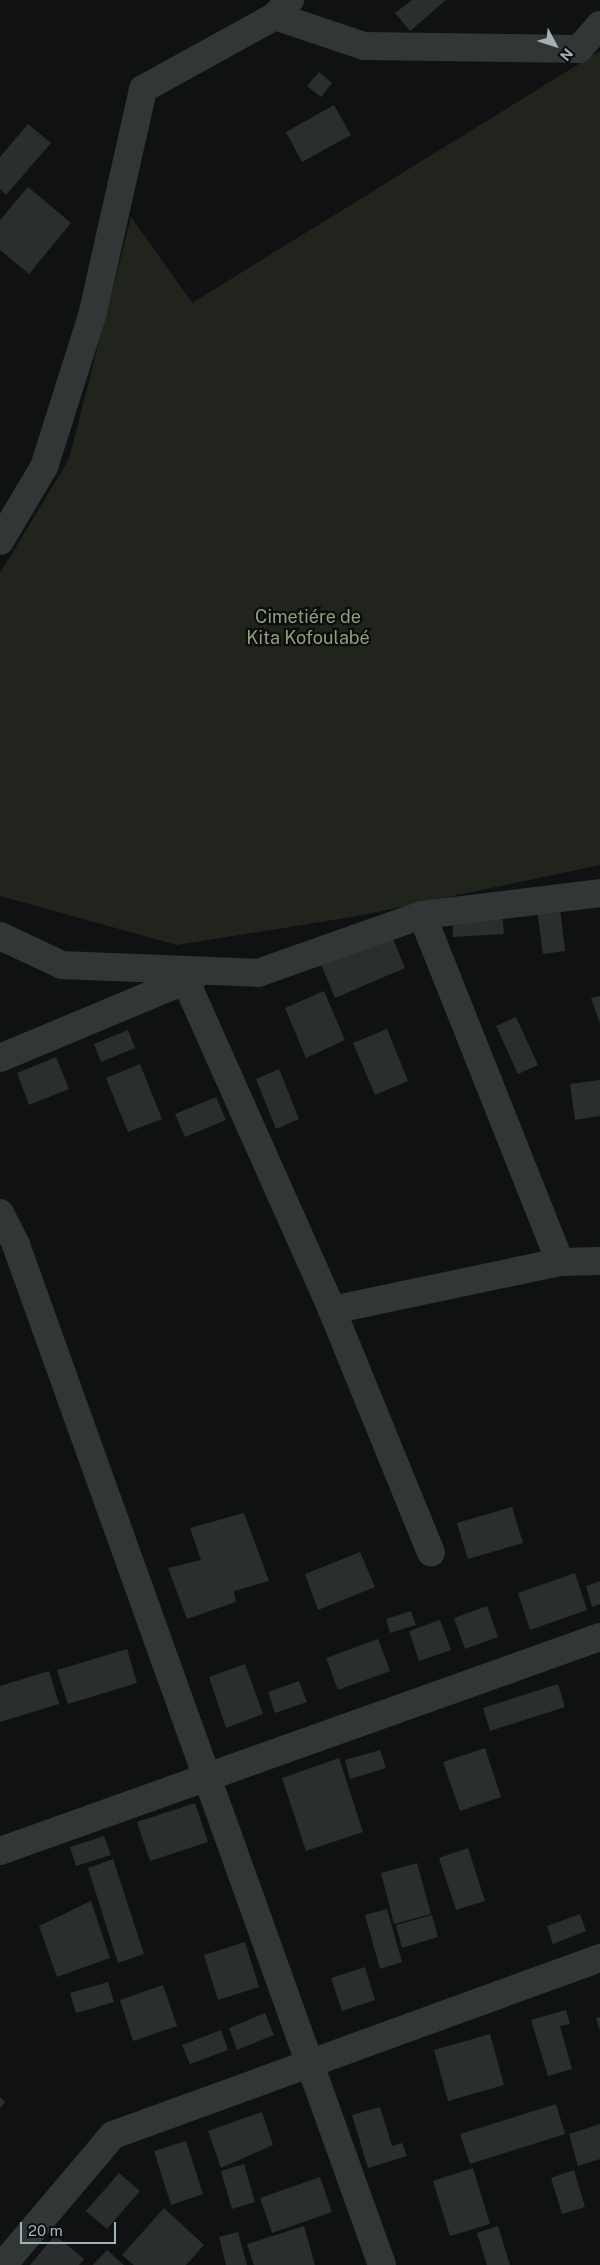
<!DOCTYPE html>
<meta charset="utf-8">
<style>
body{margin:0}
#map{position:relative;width:600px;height:2265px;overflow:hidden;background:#101112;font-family:"Public Sans",sans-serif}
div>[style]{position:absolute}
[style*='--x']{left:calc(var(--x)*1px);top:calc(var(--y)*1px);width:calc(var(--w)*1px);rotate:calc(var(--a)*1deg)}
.green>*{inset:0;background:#21241c}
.building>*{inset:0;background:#2b2e2e}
.street>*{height:28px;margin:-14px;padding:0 14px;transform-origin:14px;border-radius:14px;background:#313637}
span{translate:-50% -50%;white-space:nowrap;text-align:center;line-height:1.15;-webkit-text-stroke:4.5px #0b0c0d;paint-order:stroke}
.park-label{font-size:18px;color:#949f77}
.north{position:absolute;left:530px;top:20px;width:50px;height:50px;-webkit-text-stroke:4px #0b0c0d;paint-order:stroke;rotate:130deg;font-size:14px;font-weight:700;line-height:20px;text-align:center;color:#a1b3b1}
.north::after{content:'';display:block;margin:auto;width:18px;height:22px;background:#a1b3b1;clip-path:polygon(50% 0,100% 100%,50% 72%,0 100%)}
.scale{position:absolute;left:20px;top:2222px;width:96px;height:22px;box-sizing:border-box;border:2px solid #a1b3b1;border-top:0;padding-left:6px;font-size:15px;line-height:18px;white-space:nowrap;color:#a1b3b1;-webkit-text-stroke:4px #0b0c0d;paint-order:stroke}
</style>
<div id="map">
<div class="green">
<div style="clip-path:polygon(600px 51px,600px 865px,358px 916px,177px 945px,0 896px,0 573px,69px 459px,131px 217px,192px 303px)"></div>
</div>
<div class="building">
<div style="clip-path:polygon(412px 0,446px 0,410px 31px,395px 13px)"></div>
<div style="clip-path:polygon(319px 72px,332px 83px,321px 97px,307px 86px)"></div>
<div style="clip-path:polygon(334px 105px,351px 135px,302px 162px,286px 132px)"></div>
<div style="clip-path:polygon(28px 124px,51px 143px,6px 195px,0 189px,0 157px)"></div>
<div style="clip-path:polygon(28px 187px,71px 223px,29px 274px,0 250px,0 220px)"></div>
<div style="clip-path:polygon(559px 900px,565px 951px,543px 954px,536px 903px)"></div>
<div style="clip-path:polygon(502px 913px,504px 934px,453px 937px,452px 916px)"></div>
<div style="clip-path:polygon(391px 934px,405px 968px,335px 998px,321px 964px)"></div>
<div style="clip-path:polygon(324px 991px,345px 1040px,306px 1058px,285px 1008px)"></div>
<div style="clip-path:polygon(600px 996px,600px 1024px,591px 998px)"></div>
<div style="clip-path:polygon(516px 1017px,538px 1065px,518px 1074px,496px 1026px)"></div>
<div style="clip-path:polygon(387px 1029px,408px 1081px,375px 1095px,353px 1043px)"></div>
<div style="clip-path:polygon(128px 1030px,135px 1048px,101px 1062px,94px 1044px)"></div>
<div style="clip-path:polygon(56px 1057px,69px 1089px,29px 1105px,17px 1073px)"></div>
<div style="clip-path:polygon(140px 1064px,162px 1119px,128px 1132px,106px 1078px)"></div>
<div style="clip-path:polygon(279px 1069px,299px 1119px,276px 1129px,256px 1079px)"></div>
<div style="clip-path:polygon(600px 1080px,600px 1116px,575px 1120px,570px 1084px)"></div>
<div style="clip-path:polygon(216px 1097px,226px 1120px,185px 1137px,175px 1114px)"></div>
<div style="clip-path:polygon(512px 1507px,523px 1543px,468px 1559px,457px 1523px)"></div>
<div style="clip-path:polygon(244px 1513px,269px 1581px,234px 1591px,236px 1602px,187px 1619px,168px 1568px,201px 1560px,190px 1528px)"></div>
<div style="clip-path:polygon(360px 1552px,375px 1587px,318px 1610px,305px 1574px)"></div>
<div style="clip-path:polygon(575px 1573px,587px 1610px,530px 1630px,518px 1593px)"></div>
<div style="clip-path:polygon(600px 1581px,600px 1604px,592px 1607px,586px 1586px)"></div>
<div style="clip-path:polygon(487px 1606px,498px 1637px,465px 1649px,454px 1618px)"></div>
<div style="clip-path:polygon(411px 1611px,416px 1625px,390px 1633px,386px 1619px)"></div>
<div style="clip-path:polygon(440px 1620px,451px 1650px,419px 1661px,409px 1631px)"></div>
<div style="clip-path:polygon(378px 1639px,390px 1671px,338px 1690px,326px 1658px)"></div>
<div style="clip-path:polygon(127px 1649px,137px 1683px,68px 1704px,57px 1670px)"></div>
<div style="clip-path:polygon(245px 1664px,263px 1714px,226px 1728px,209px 1677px)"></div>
<div style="clip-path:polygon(49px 1671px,59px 1704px,0 1722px,0 1686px)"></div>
<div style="clip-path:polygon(299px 1681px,307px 1702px,275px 1713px,268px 1692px)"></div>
<div style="clip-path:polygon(558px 1684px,565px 1707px,490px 1731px,483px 1708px)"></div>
<div style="clip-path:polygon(485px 1748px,501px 1797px,460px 1811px,443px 1762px)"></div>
<div style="clip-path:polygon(380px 1750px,386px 1768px,350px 1779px,345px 1760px)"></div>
<div style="clip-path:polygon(339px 1758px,363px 1832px,306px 1851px,282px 1778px)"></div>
<div style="clip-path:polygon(195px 1803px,208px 1842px,150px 1861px,137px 1822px)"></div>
<div style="clip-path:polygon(104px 1836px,111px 1855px,76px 1866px,70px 1847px)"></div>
<div style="clip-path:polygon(468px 1848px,485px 1901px,456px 1910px,439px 1858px)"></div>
<div style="clip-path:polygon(113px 1859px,144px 1954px,118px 1963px,88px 1868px)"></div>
<div style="clip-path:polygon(417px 1863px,431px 1914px,394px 1924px,381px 1873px)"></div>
<div style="clip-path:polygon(91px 1901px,110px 1958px,57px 1977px,39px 1926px)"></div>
<div style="clip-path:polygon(387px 1909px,402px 1962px,380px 1969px,365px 1915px)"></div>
<div style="clip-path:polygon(580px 1914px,586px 1931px,553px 1944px,547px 1926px)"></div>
<div style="clip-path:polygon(432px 1915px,438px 1937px,402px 1948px,396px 1925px)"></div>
<div style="clip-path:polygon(245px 1942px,259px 1987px,218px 2000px,204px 1955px)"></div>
<div style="clip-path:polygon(365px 1967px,375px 2000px,342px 2011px,331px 1978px)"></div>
<div style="clip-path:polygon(108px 1982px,114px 2002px,76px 2013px,70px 1993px)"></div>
<div style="clip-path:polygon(163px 1985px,177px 2026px,133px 2041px,120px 2000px)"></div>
<div style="clip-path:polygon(566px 2010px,570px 2024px,560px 2026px,572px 2069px,548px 2076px,531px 2020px)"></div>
<div style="clip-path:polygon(265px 2013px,274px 2035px,237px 2050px,229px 2028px)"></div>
<div style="clip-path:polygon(600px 2017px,600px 2029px,599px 2029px,596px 2018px)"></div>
<div style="clip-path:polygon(221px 2030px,228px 2050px,190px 2064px,182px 2045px)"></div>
<div style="clip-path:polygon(490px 2034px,504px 2085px,448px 2101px,434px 2050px)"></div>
<div style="clip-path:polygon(0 2097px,5px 2102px,0 2108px)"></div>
<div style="clip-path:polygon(556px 2104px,565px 2134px,470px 2164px,460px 2134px)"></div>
<div style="clip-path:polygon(380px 2107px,392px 2146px,402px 2143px,407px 2156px,368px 2168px,352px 2115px)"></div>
<div style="clip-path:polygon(262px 2112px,273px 2145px,221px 2168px,208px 2131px)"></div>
<div style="clip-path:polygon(600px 2124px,600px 2159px,578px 2166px,569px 2134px)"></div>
<div style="clip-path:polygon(186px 2141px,203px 2194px,171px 2205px,154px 2151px)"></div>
<div style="clip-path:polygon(244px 2164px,255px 2202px,232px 2209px,221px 2171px)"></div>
<div style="clip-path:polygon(473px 2168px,490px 2224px,450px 2236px,433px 2181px)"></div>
<div style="clip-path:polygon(574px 2170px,585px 2207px,562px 2214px,551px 2178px)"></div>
<div style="clip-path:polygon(119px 2173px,140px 2191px,107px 2229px,86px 2211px)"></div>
<div style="clip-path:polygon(320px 2177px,332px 2212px,272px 2233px,260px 2198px)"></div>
<div style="clip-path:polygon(164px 2208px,204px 2245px,186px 2265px,134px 2265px,122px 2255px)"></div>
<div style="clip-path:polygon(304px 2226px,315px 2265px,254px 2265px,247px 2244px)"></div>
<div style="clip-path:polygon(498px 2226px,510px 2265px,487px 2265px,477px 2233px)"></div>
<div style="clip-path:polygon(238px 2232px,247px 2265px,226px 2265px,219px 2237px)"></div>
<div style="clip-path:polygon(55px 2235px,84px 2259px,79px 2265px,30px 2265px)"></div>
<div style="clip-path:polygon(107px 2250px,124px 2265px,93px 2265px)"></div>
</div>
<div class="street">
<div style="--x:275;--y:16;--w:94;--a:18.6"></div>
<div style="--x:364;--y:46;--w:215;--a:0.8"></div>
<div style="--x:579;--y:49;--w:32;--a:-49"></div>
<div style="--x:0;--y:541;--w:86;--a:-59.3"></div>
<div style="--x:44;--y:467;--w:158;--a:-72.4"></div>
<div style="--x:92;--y:316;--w:233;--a:-77.3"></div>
<div style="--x:143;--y:89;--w:151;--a:-28.9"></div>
<div style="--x:275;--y:16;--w:22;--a:-47"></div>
<div style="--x:422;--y:915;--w:373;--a:68.3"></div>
<div style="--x:0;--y:936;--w:68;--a:25.1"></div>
<div style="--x:62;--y:965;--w:196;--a:2.3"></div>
<div style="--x:258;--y:973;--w:174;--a:-19.5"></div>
<div style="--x:422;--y:915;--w:179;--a:-7"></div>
<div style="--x:184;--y:977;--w:364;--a:66"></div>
<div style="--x:332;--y:1310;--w:262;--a:67.8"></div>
<div style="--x:0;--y:1058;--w:210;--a:-22.7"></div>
<div style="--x:0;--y:1213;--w:36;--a:63"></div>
<div style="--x:16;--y:1245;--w:1084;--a:70.26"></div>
<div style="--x:332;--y:1310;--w:233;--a:-11.9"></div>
<div style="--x:560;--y:1262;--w:40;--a:-1.4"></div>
<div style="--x:0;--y:1851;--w:637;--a:-19.63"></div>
<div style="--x:3;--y:2265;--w:170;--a:-49.8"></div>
<div style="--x:113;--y:2135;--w:518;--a:-19.97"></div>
</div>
<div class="park-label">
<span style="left:308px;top:628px">Cimetiére de<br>Kita Kofoulabé</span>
</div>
<div class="north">N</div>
<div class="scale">20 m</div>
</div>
